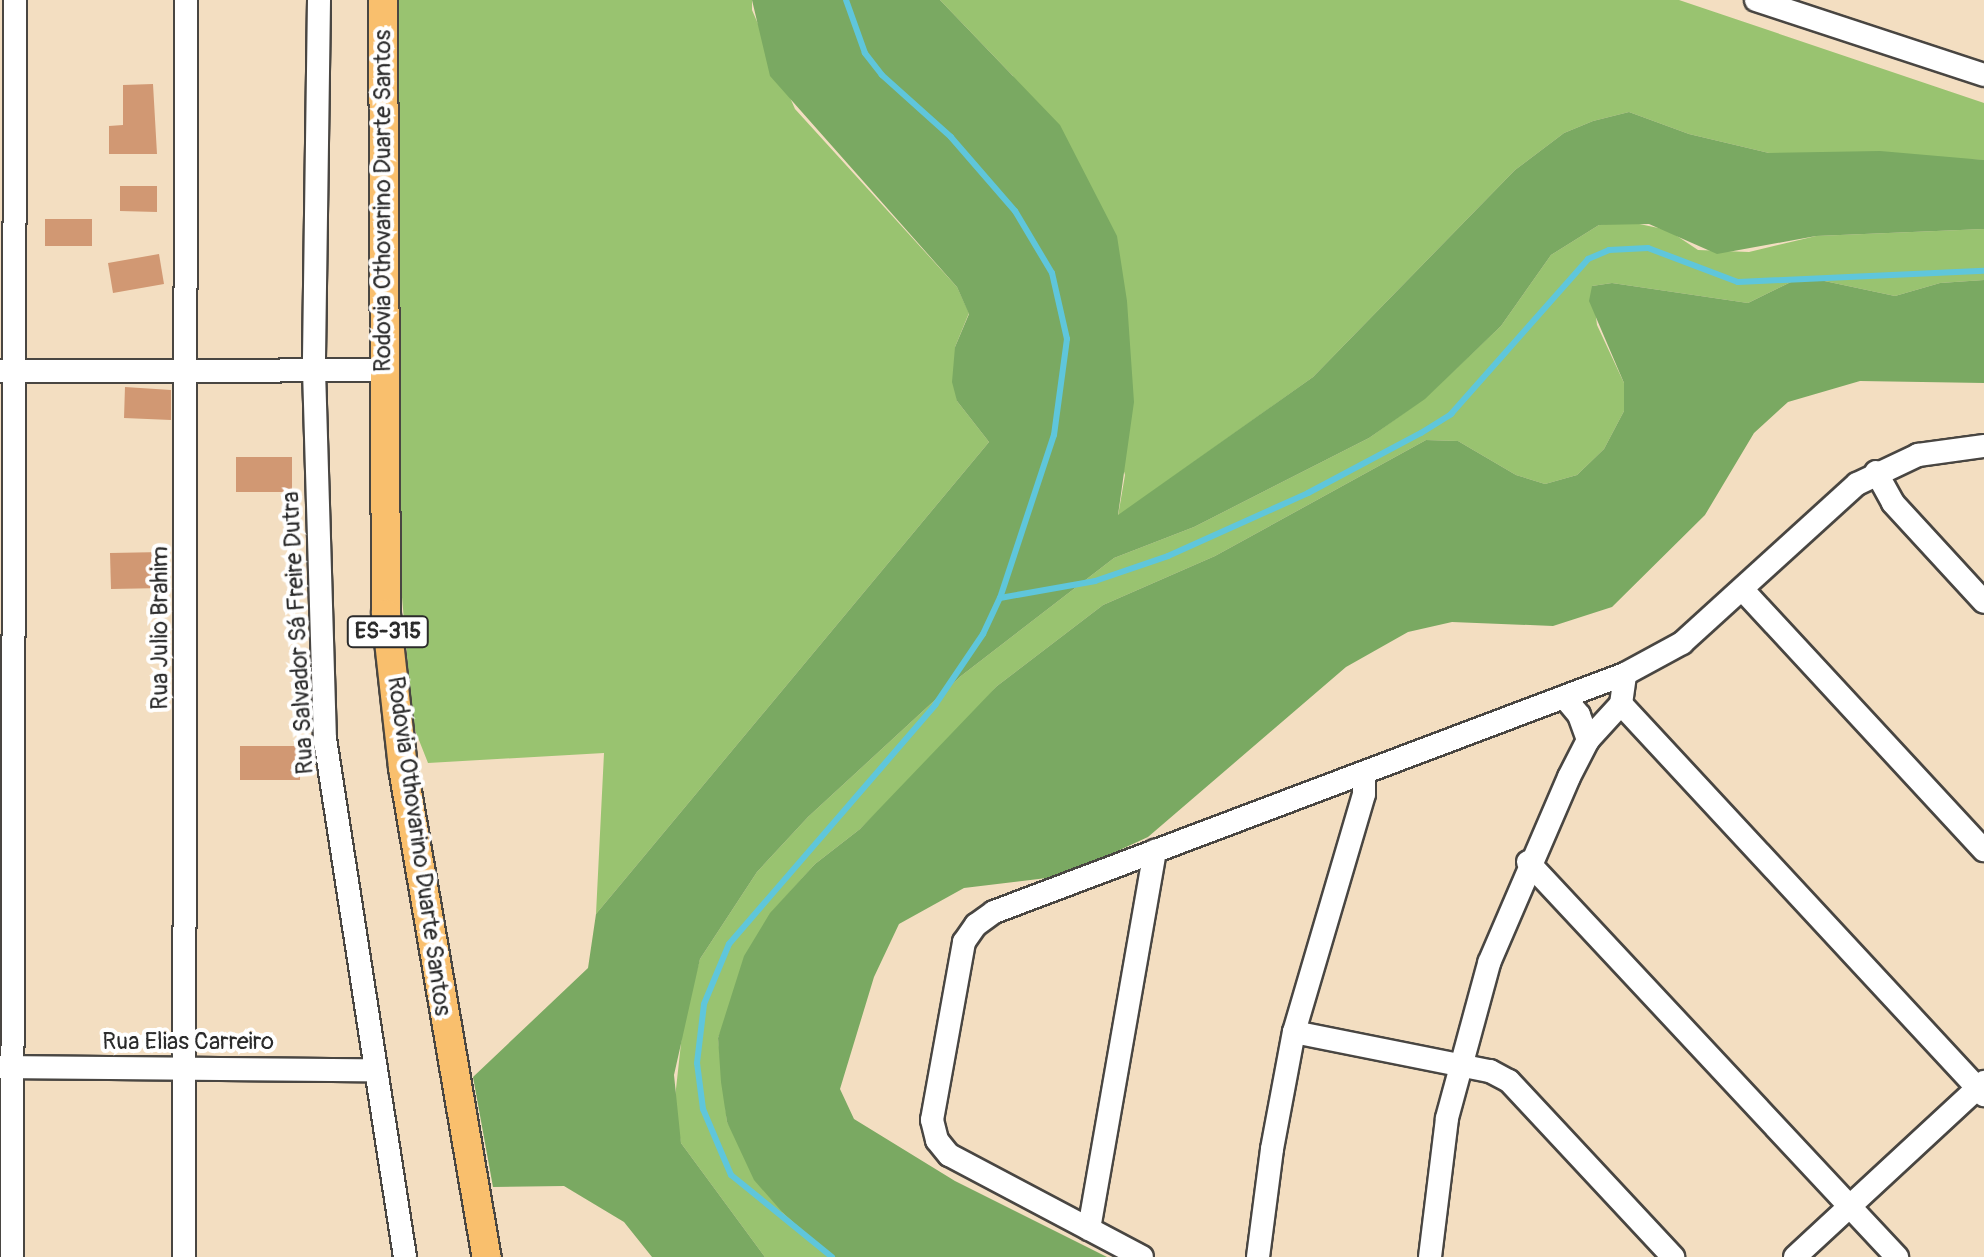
<!DOCTYPE html>
<meta charset="utf-8">
<style>
body{margin:0}
#map{position:relative;width:1984px;height:1257px;overflow:hidden;background:#f3dec1;font-family:Pangolin,sans-serif}
div>[style]{position:absolute}
[style*='--x']{left:calc(var(--x)*1px);top:calc(var(--y)*1px);width:calc(var(--w)*1px);rotate:calc(var(--a)*1deg)}
.green>*{inset:0;background:#99c370}
.forest>*{inset:0;background:#7aa962}
.stream>*{height:6px;margin:-3px;padding:0 3px;transform-origin:3px;border-radius:3px;background:#5fc6db}
.building>*{inset:0;background:#d19873}
.roads{filter:drop-shadow(2px 0 #494642) drop-shadow(-2px 0 #494642) drop-shadow(0 2px #494642) drop-shadow(0 -2px #494642)}
.minor>*{height:22px;margin:-11px;padding:0 11px;transform-origin:11px;border-radius:11px;background:#fff}
.major>*{height:28px;margin:-14px;padding:0 14px;transform-origin:14px;border-radius:14px;background:#f9bf6d}
span{translate:-50% -50%;white-space:nowrap;text-align:center;line-height:1.15;-webkit-text-stroke:8px #fff;paint-order:stroke}
.shield-label span{padding:2px 6px;background:#fff;border:2px solid;border-radius:6px;-webkit-text-stroke-width:0}
.shield-label{font-size:22px;color:#2b2b2b;font-weight:700}
.street-label{font-size:24px;color:#2b2b2b}
</style>
<div id="map">
<div class="green">
<div style="clip-path:polygon(399px 0,752px 0,752px 10px,795px 109px,957px 287px,969px 313px,955px 347px,957px 401px,989px 442px,596px 914px,604px 753px,428px 763px,413px 725px,397px 539px)"></div>
<div style="clip-path:polygon(940px 0,1679px 0,1984px 103px,1984px 160px,1769px 153px,1689px 134px,1629px 112px,1593px 121px,1564px 133px,1515px 170px,1313px 377px,1118px 516px,1125px 475px,1013px 76px)"></div>
<div style="clip-path:polygon(1625px 221px,1668px 230px,1698px 250px,1749px 252px,1816px 236px,1984px 229px,1984px 280px,1940px 283px,1895px 296px,1815px 279px,1793px 281px,1748px 303px,1612px 283px,1592px 286px,1597px 325px,1624px 383px,1624px 411px,1604px 449px,1577px 475px,1545px 484px,1516px 475px,1458px 441px,1426px 440px,1215px 556px,1103px 605px,997px 686px,946px 744px,860px 829px,815px 864px,770px 914px,718px 1038px,727px 1122px,783px 1213px,832px 1257px,765px 1257px,681px 1143px,674px 1107px,684px 1016px,700px 959px,757px 872px,808px 817px,961px 676px,1114px 558px,1194px 527px,1369px 438px,1425px 398px,1501px 326px,1551px 255px,1599px 225px)"></div>
</div>
<div class="forest">
<div style="clip-path:polygon(752px 0,940px 0,1060px 125px,1117px 236px,1127px 301px,1134px 402px,1118px 515px,1313px 377px,1515px 170px,1564px 133px,1593px 121px,1629px 112px,1689px 134px,1769px 153px,1880px 151px,1984px 160px,1984px 229px,1816px 236px,1717px 254px,1649px 224px,1599px 225px,1551px 255px,1501px 326px,1425px 399px,1369px 438px,1194px 527px,1114px 558px,961px 676px,808px 817px,757px 872px,700px 959px,674px 1075px,681px 1143px,765px 1257px,652px 1257px,624px 1222px,564px 1186px,493px 1187px,473px 1077px,588px 968px,596px 914px,989px 442px,957px 401px,952px 382px,955px 347px,969px 314px,957px 287px,770px 76px)"></div>
<div style="clip-path:polygon(1815px 279px,1895px 296px,1940px 283px,1984px 280px,1984px 383px,1860px 381px,1788px 402px,1754px 433px,1705px 515px,1612px 607px,1553px 626px,1452px 622px,1408px 632px,1346px 667px,1148px 837px,1063px 876px,964px 888px,899px 924px,874px 977px,840px 1089px,854px 1119px,955px 1181px,1107px 1257px,832px 1257px,783px 1213px,754px 1180px,727px 1122px,721px 1082px,718px 1038px,744px 956px,770px 913px,815px 864px,860px 829px,997px 686px,1103px 605px,1215px 556px,1426px 440px,1458px 441px,1516px 475px,1545px 484px,1577px 475px,1604px 449px,1624px 411px,1624px 383px,1589px 301px,1592px 286px,1612px 283px,1748px 303px,1793px 281px)"></div>
</div>
<div class="stream">
<div style="--x:1000;--y:598;--w:97;--a:-10.1"></div>
<div style="--x:1095;--y:581;--w:77;--a:-18.9"></div>
<div style="--x:1168;--y:556;--w:154;--a:-24.2"></div>
<div style="--x:1308;--y:493;--w:128;--a:-28"></div>
<div style="--x:1421;--y:433;--w:36;--a:-32"></div>
<div style="--x:1451;--y:414;--w:207;--a:-48.5"></div>
<div style="--x:1588;--y:259;--w:23;--a:-23"></div>
<div style="--x:1609;--y:250;--w:39;--a:-3"></div>
<div style="--x:1648;--y:248;--w:96;--a:20.7"></div>
<div style="--x:1738;--y:282;--w:246;--a:-2.6"></div>
<div style="--x:832;--y:1257;--w:130;--a:-140.9"></div>
<div style="--x:731;--y:1175;--w:72;--a:-113"></div>
<div style="--x:703;--y:1109;--w:46;--a:-97.4"></div>
<div style="--x:697;--y:1063;--w:59;--a:-83.2"></div>
<div style="--x:704;--y:1004;--w:65;--a:-67.4"></div>
<div style="--x:729;--y:944;--w:316;--a:-49.2"></div>
<div style="--x:935;--y:705;--w:86;--a:-55.9"></div>
<div style="--x:983;--y:634;--w:40;--a:-65"></div>
<div style="--x:1000;--y:598;--w:172;--a:-71.7"></div>
<div style="--x:1054;--y:435;--w:97;--a:-82.3"></div>
<div style="--x:1067;--y:339;--w:68;--a:-102.8"></div>
<div style="--x:1052;--y:273;--w:72;--a:-120.8"></div>
<div style="--x:1015;--y:211;--w:98;--a:-130.9"></div>
<div style="--x:951;--y:137;--w:93;--a:-138.1"></div>
<div style="--x:882;--y:75;--w:28;--a:-128"></div>
<div style="--x:865;--y:53;--w:56;--a:-109.7"></div>
</div>
<div class="building">
<div style="clip-path:polygon(153px 84px,157px 154px,109px 154px,109px 126px,123px 125px,123px 85px)"></div>
<div style="clip-path:polygon(120px 186px,157px 186px,157px 212px,120px 211px)"></div>
<div style="clip-path:polygon(45px 219px,92px 219px,92px 246px,45px 246px)"></div>
<div style="clip-path:polygon(159px 254px,164px 284px,113px 293px,108px 263px)"></div>
<div style="clip-path:polygon(125px 387px,171px 390px,171px 420px,124px 418px)"></div>
<div style="clip-path:polygon(236px 457px,292px 457px,292px 492px,236px 492px)"></div>
<div style="clip-path:polygon(163px 552px,164px 588px,111px 589px,110px 553px)"></div>
<div style="clip-path:polygon(240px 746px,300px 746px,300px 780px,240px 780px)"></div>
</div>
<div class="roads">
<div class="minor">
<div style="--x:319;--y:0;--w:370;--a:90.8"></div>
<div style="--x:314;--y:370;--w:369;--a:88.3"></div>
<div style="--x:325;--y:739;--w:524;--a:81.22"></div>
<div style="--x:1756;--y:0;--w:240;--a:18.2"></div>
<div style="--x:0;--y:371;--w:383;--a:-0.1"></div>
<div style="--x:1876;--y:472;--w:35;--a:61"></div>
<div style="--x:1893;--y:503;--w:134;--a:47.4"></div>
<div style="--x:1742;--y:589;--w:356;--a:47.2"></div>
<div style="--x:1564;--y:697;--w:23;--a:50"></div>
<div style="--x:1579;--y:715;--w:27;--a:70"></div>
<div style="--x:1621;--y:704;--w:534;--a:47.13"></div>
<div style="--x:1528;--y:862;--w:541;--a:46.95"></div>
<div style="--x:1294;--y:1032;--w:200;--a:11.3"></div>
<div style="--x:1490;--y:1071;--w:21;--a:28"></div>
<div style="--x:1509;--y:1081;--w:241;--a:47"></div>
<div style="--x:0;--y:1067;--w:376;--a:0.5"></div>
<div style="--x:1089;--y:1229;--w:384;--a:-80.1"></div>
<div style="--x:12;--y:1257;--w:1257;--a:-89.86"></div>
<div style="--x:184;--y:1257;--w:1257;--a:-89.91"></div>
<div style="--x:1142;--y:1257;--w:218;--a:-152.1"></div>
<div style="--x:949;--y:1155;--w:19;--a:-129"></div>
<div style="--x:937;--y:1140;--w:21;--a:-104"></div>
<div style="--x:932;--y:1120;--w:181;--a:-79.8"></div>
<div style="--x:964;--y:942;--w:21;--a:-55"></div>
<div style="--x:976;--y:925;--w:22;--a:-36"></div>
<div style="--x:994;--y:912;--w:674;--a:-20.67"></div>
<div style="--x:1625;--y:674;--w:65;--a:-28.5"></div>
<div style="--x:1682;--y:643;--w:236;--a:-42.3"></div>
<div style="--x:1857;--y:484;--w:68;--a:-25.4"></div>
<div style="--x:1918;--y:455;--w:67;--a:-7.8"></div>
<div style="--x:1258;--y:1257;--w:109;--a:-82.6"></div>
<div style="--x:1272;--y:1149;--w:119;--a:-79.4"></div>
<div style="--x:1294;--y:1032;--w:248;--a:-73.6"></div>
<div style="--x:1364;--y:794;--w:21;--a:-90"></div>
<div style="--x:1430;--y:1257;--w:140;--a:-83"></div>
<div style="--x:1447;--y:1118;--w:161;--a:-74.8"></div>
<div style="--x:1489;--y:963;--w:202;--a:-66.7"></div>
<div style="--x:1569;--y:777;--w:42;--a:-62.8"></div>
<div style="--x:1588;--y:740;--w:49;--a:-47.5"></div>
<div style="--x:1621;--y:704;--w:30;--a:-82"></div>
<div style="--x:1795;--y:1257;--w:258;--a:-42.8"></div>
</div>
<div class="major">
<div style="--x:383;--y:0;--w:614;--a:89.72"></div>
<div style="--x:386;--y:614;--w:155;--a:83.7"></div>
<div style="--x:403;--y:768;--w:496;--a:80.3"></div>
</div>
</div>
<div class="shield-label">
<span style="left:388px;top:632px">ES-315</span>
</div>
<div class="street-label">
<span style="left:383px;top:201px;rotate:-90deg">Rodovia Othovarino Duarte Santos</span>
<span style="left:160px;top:628px;rotate:-90deg">Rua Julio Brahim</span>
<span style="left:298px;top:633px;rotate:-93deg">Rua Salvador Sá Freire Dutra</span>
<span style="left:419px;top:846px;rotate:82deg">Rodovia Othovarino Duarte Santos</span>
<span style="left:188px;top:1042px">Rua Elias Carreiro</span>
</div>
</div>
